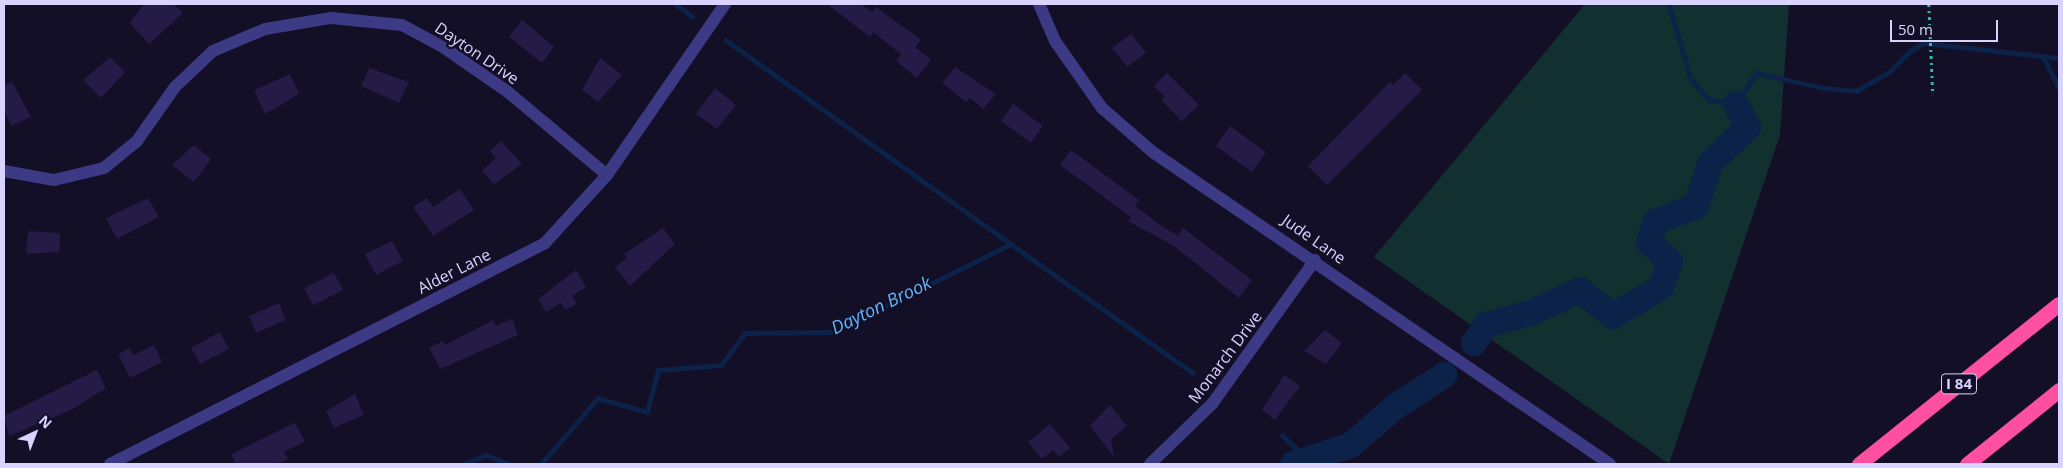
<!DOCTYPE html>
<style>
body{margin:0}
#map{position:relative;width:2063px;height:468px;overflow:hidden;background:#130f26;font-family:"Open Sans",sans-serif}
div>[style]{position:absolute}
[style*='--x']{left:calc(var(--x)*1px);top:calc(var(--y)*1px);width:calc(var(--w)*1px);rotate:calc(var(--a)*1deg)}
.green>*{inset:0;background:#12302f}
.stream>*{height:4.5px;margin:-2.25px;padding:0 2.25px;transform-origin:2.25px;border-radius:2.25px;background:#0c2248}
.river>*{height:26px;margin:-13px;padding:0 13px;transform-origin:13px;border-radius:13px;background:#0c2248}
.building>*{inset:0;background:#241b47}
.path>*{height:2.5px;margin-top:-1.25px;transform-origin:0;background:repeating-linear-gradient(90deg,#2fb8b0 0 2.5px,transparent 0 6.5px)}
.minor>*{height:12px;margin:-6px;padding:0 6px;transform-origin:6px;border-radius:6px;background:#3d3a85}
.highway>*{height:15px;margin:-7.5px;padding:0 7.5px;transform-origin:7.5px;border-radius:7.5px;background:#ff4fa3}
span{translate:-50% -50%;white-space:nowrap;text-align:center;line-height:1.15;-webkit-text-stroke:5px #130f26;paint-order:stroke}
.shield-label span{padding:1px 4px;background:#130f26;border:1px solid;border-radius:4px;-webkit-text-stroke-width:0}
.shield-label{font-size:15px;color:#d9d4ff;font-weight:700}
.street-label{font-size:16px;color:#d9d4ff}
.water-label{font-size:18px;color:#62b6ff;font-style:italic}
.frame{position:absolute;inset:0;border:5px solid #d9d4ff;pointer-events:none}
.north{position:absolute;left:10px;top:408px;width:50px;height:50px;-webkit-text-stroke:4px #130f26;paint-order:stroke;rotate:43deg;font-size:14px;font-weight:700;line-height:20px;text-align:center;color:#d9d4ff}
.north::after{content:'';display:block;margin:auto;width:18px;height:22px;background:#d9d4ff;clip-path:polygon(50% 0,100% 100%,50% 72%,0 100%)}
.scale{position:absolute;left:1890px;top:20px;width:108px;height:22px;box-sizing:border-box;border:2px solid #d9d4ff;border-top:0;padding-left:6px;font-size:15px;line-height:18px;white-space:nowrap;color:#d9d4ff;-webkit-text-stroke:4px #130f26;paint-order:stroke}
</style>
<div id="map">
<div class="green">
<div style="clip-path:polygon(1585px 4px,1789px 4px,1780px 135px,1669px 464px,1374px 257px)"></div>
</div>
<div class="stream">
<div style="--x:676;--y:4;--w:21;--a:37"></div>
<div style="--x:1669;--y:4;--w:78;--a:73.7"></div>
<div style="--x:1691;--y:79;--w:28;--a:49"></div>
<div style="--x:1709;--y:100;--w:27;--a:8"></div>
<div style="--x:1736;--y:104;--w:37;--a:-57"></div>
<div style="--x:1756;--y:73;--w:70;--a:12.4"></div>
<div style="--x:1824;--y:88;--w:32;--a:5"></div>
<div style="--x:1856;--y:91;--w:38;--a:-30"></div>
<div style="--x:1889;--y:72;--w:30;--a:-45"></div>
<div style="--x:1910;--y:51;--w:16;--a:-30"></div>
<div style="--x:1924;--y:43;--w:136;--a:6.3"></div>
<div style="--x:726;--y:40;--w:350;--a:35.6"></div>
<div style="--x:2043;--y:56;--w:35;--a:63"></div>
<div style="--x:1282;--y:435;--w:37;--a:43"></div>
<div style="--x:465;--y:464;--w:23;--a:-23"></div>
<div style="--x:486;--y:455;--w:25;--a:21"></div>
<div style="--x:541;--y:464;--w:87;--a:-49.2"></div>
<div style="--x:598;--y:398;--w:51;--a:15.9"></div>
<div style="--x:647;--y:412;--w:43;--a:-75.3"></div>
<div style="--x:658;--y:370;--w:63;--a:-4.5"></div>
<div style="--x:721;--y:365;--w:40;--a:-53"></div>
<div style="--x:745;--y:333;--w:88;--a:-0.7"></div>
<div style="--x:833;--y:332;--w:199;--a:-26.3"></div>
<div style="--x:1011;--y:244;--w:223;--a:35.3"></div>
</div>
<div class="river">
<div style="--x:1474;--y:343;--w:22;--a:-56"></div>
<div style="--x:1486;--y:325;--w:46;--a:-15.3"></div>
<div style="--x:1530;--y:313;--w:55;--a:-24.7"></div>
<div style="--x:1580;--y:290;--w:42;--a:38.2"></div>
<div style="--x:1613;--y:316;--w:56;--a:-31.1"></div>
<div style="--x:1661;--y:287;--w:27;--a:-70"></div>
<div style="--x:1670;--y:262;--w:29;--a:-136"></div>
<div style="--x:1649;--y:242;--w:21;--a:-73"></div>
<div style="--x:1655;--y:222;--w:44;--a:-21.3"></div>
<div style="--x:1696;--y:206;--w:46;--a:-71.2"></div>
<div style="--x:1711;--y:162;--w:51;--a:-43.4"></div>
<div style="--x:1748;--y:127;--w:26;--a:-118"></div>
<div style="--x:1293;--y:464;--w:61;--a:-18.1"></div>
<div style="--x:1351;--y:445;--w:58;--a:-40.8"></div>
<div style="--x:1395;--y:407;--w:59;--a:-33.1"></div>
</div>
<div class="building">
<div style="clip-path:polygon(144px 4px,174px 4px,183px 13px,149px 44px,130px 23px)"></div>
<div style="clip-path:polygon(827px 4px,861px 4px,872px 12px,876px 7px,921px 40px,915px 47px,931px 60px,917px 78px,896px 61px,901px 54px,873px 32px,870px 37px)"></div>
<div style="clip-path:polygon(522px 20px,554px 47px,542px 63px,509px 37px)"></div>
<div style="clip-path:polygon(1131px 34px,1146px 53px,1127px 67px,1112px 48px)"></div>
<div style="clip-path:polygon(110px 57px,125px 72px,101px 98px,83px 80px)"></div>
<div style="clip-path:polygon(600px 58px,622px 75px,598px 102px,582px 90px)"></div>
<div style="clip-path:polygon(955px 67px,996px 94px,983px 109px,970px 98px,966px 102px,942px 83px)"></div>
<div style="clip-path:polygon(369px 68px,409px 82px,399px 103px,361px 86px)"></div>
<div style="clip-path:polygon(1167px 73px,1199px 105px,1182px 121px,1161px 100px,1165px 97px,1154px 86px)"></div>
<div style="clip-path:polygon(1405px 73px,1422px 90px,1327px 185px,1308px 166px,1390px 82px,1393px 85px)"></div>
<div style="clip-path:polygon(290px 74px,299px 94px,265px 114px,254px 90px)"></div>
<div style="clip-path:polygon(12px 82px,31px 117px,11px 126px,4px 110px,4px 86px)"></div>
<div style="clip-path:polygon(715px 88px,736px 105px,717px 129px,696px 114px)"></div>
<div style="clip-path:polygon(1013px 104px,1043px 126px,1031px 143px,1001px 121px)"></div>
<div style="clip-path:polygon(1230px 126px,1266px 152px,1252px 172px,1216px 146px)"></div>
<div style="clip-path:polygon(501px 141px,522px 164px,494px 184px,482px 171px,496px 158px,490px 151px)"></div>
<div style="clip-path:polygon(194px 145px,211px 159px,194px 182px,172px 165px)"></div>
<div style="clip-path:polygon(1071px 150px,1139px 200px,1135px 206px,1159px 224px,1178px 236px,1183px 228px,1252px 280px,1239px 298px,1174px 246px,1128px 221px,1131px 217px,1060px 165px)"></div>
<div style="clip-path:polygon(460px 189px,474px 210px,433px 236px,413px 207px,427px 198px,433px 207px)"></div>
<div style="clip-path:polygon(148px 198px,159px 217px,117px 239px,106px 218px)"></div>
<div style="clip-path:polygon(663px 228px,675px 244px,630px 286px,615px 267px,627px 258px,624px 254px)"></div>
<div style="clip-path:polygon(28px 231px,60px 233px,59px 252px,26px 254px)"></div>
<div style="clip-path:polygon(392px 241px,403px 261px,376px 275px,365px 254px)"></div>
<div style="clip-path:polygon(576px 270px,586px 287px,572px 296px,577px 304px,565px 310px,561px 303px,546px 312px,538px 299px)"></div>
<div style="clip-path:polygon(334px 273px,343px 290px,313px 305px,304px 288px)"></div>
<div style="clip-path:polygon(279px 303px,286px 320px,256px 333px,249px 316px)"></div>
<div style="clip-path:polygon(512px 319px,518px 335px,440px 369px,429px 348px,443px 341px,445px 345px,493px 320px,496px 326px)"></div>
<div style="clip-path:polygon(1325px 330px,1342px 343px,1326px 364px,1304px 351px)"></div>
<div style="clip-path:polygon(220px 332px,229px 349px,200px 364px,191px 348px)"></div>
<div style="clip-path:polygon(154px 345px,162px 362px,130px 378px,118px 354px,130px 348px,133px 355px)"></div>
<div style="clip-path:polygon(97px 370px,106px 388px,71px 410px,9px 436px,4px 416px)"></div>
<div style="clip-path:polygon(1284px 375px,1300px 386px,1275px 420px,1262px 410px)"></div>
<div style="clip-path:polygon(355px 394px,364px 415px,334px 428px,326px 411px)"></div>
<div style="clip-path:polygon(1110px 405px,1127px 426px,1111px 439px,1114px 457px,1090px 426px)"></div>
<div style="clip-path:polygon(295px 423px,305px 441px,284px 452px,288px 459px,276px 464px,236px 464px,231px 454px)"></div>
<div style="clip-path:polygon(1050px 424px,1070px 448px,1059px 457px,1053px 450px,1042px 459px,1028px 442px)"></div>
</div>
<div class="path">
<div style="--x:1929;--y:4;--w:91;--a:87.5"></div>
</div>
<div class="minor">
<div style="--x:1039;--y:4;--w:40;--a:66.6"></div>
<div style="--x:1055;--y:41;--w:82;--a:55"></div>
<div style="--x:1102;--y:108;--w:69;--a:40.9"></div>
<div style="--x:1154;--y:153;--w:552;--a:34.29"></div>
<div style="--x:4;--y:171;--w:51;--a:10.2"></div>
<div style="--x:54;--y:180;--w:51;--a:-13.5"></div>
<div style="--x:104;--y:168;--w:43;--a:-39.3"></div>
<div style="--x:137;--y:141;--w:66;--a:-54.9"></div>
<div style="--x:175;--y:87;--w:52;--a:-43.5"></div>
<div style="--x:213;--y:51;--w:56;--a:-22.9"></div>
<div style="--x:265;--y:29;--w:67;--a:-9.5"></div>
<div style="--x:331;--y:18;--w:71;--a:5.6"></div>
<div style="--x:402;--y:25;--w:47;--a:28.2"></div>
<div style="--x:443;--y:47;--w:79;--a:34.7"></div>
<div style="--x:508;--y:92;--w:129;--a:40"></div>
<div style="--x:110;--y:464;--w:488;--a:-26.9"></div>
<div style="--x:545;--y:243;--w:92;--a:-47.6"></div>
<div style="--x:607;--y:175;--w:208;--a:-55.4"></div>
<div style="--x:1150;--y:464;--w:86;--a:-44.1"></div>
<div style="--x:1212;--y:404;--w:177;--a:-54.4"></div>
</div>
<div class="highway">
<div style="--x:1859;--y:464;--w:256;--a:-38.7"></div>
<div style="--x:1967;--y:464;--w:118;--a:-38.8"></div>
</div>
<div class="shield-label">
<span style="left:1959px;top:384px">I 84</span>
</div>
<div class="street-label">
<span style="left:477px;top:53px;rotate:34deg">Dayton Drive</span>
<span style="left:1314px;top:239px;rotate:35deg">Jude Lane</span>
<span style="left:454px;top:271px;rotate:-27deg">Alder Lane</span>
<span style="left:1225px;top:357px;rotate:-53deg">Monarch Drive</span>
</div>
<div class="water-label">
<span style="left:881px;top:305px;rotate:-26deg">Dayton Brook</span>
</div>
<div class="frame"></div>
<div class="north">N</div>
<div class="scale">50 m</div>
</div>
